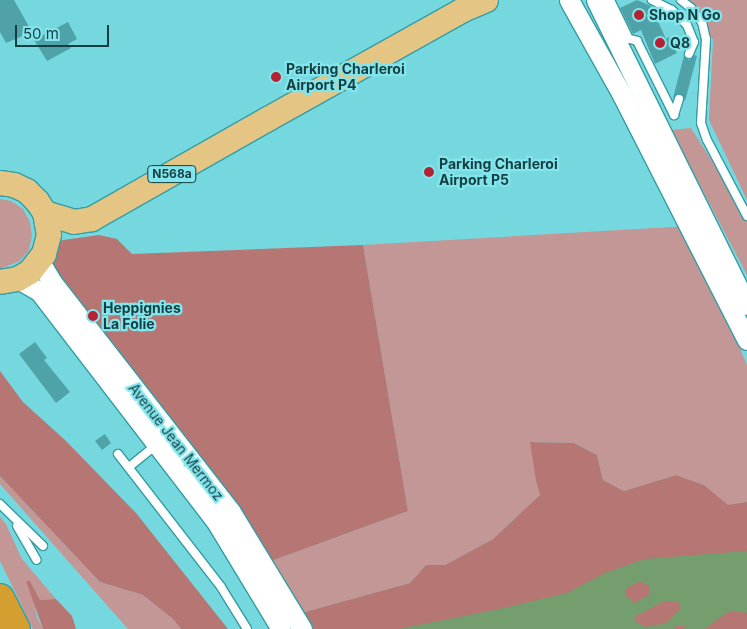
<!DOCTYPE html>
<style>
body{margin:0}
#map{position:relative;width:747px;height:629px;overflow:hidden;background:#75d8df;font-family:Inter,sans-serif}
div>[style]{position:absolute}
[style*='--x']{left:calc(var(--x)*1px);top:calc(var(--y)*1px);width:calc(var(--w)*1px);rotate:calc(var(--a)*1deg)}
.green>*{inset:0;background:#c39795}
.forest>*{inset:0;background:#b67674}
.water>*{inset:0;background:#759e6f}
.building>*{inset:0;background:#4fa3a8}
.roads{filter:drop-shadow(1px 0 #349da4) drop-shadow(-1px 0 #349da4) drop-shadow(0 1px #349da4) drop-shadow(0 -1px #349da4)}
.service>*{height:8px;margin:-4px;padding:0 4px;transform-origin:4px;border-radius:4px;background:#fff}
.tertiary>*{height:19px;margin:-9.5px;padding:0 9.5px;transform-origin:9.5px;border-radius:9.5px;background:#fff}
.primary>*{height:24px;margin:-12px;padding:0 12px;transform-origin:12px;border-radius:12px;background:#e5c583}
.motorway>*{height:28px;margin:-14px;padding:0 14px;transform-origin:14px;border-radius:14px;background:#d49f30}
.dots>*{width:14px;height:14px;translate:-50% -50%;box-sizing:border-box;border:2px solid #83e5ec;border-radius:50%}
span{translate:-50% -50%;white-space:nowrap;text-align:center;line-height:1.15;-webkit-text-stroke:4.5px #83e5ec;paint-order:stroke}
.shield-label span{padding:1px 4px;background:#83e5ec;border:1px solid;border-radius:4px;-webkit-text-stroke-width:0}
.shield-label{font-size:12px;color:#143f42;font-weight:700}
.poi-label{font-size:14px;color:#143f42;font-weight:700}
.left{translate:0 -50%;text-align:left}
.street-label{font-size:14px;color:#143f42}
.scale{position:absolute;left:15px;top:25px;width:94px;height:22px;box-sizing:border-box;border:2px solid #143f42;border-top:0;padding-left:6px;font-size:15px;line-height:18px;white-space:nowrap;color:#143f42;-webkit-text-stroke:4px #83e5ec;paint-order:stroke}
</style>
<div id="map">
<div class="green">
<div style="clip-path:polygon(678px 0,747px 0,747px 200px,709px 120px,713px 40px,691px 11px)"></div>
<div style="clip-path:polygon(691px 128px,747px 216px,747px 275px,671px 130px)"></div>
<div style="clip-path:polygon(0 199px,11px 201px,23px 209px,30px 222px,32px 236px,29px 250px,20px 261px,0 269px)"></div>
<div style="clip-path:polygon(689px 226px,747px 365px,747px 502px,728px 506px,704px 485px,676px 475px,624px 491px,603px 480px,597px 455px,574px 443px,531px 442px,536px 481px,540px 495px,493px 539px,445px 565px,426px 565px,410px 583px,294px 615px,263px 564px,408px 511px,363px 245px)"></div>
<div style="clip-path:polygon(0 476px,100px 582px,143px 595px,173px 619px,181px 629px,128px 629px,0 484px)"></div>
<div style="clip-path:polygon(0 517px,6px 524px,22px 559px,56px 599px,40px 600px,30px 581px,37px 617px,43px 629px,33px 629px,0 561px)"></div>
</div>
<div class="forest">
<div style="clip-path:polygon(99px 235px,117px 239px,132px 254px,363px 245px,408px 511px,263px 564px,52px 282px,47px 245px,63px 240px)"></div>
<div style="clip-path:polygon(0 371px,23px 402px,66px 441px,136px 513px,228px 629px,181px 629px,173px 619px,143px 595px,100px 582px,0 476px)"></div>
<div style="clip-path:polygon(530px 442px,574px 443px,597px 455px,603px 480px,624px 491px,676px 475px,704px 485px,728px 505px,747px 502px,747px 629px,302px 629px,294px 615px,410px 583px,426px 565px,445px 565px,493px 539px,540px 495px,536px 481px)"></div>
<div style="clip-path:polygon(26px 581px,30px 581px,40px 600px,56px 599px,72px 616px,76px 629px,43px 629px)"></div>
</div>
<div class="water">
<div style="clip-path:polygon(evenodd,747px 551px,747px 613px,729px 611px,705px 629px,684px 629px,685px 626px,676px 626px,675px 629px,398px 629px,495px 610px,567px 593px,605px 573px,645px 559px,747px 551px,640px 581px,649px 586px,649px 595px,634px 603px,625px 595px,626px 589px,640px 581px,747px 551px,665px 601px,678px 602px,681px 608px,666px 623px,646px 627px,636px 622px,634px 617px,665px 601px)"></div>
</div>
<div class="building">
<div style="clip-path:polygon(0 0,14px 0,32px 32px,6px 43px,0 32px)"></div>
<div style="clip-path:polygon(637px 0,651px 6px,666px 39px,669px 37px,677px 53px,655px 64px,641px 30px,633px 34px,620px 8px)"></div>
<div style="clip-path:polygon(68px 22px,77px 39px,68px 44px,71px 48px,47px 61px,34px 40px)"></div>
<div style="clip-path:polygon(695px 55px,697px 56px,685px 101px,680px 94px,673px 98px,684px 56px,689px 60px)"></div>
<div style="clip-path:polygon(35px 342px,47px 358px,44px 360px,70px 392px,56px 403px,19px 354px)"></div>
<div style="clip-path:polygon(105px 434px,111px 443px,102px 450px,95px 441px)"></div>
</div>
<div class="roads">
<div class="service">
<div style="--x:610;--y:0;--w:43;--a:64"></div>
<div style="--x:652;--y:0;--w:22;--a:27"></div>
<div style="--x:672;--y:10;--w:21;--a:45"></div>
<div style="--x:687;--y:25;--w:18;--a:68"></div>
<div style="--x:694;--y:42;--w:13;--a:113"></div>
<div style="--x:681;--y:0;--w:13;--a:39"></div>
<div style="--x:691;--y:8;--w:18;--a:52"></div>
<div style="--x:702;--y:22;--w:17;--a:77"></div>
<div style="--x:706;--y:39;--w:84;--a:93.4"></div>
<div style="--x:701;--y:123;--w:18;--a:71"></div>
<div style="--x:707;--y:140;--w:86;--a:62.2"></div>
<div style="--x:615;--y:35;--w:23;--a:15"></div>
<div style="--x:637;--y:41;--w:83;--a:63.4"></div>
<div style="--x:674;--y:115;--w:17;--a:-73"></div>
<div style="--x:118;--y:454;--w:168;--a:52.2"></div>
<div style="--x:221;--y:587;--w:49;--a:58.2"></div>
<div style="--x:129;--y:467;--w:35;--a:-39"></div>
<div style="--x:0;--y:504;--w:60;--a:44.3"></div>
<div style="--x:17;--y:526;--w:39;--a:60"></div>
</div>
<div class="tertiary">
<div style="--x:569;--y:0;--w:109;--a:60.8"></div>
<div style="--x:622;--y:95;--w:275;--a:63"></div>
<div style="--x:596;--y:0;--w:340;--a:63.7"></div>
<div style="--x:40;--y:262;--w:23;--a:59"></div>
<div style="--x:52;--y:282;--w:291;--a:52.1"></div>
<div style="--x:231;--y:512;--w:137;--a:58.7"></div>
<div style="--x:18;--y:279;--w:24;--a:30"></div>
<div style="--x:39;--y:291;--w:289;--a:52.5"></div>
<div style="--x:215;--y:520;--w:127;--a:58.8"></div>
</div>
<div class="primary">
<div style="--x:0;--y:183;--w:14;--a:8"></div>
<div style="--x:14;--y:185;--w:14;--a:25"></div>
<div style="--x:27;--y:191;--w:14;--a:45"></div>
<div style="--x:37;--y:201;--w:14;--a:56"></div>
<div style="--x:45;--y:213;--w:22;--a:80"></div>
<div style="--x:49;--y:235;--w:20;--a:105"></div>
<div style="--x:44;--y:254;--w:23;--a:128"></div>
<div style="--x:30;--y:272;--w:14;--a:150"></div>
<div style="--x:18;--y:279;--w:18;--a:171"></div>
<div style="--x:45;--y:213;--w:30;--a:17"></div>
<div style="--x:74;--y:222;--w:18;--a:-9"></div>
<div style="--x:92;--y:219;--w:202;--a:-29.6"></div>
<div style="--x:268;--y:119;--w:223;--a:-29.2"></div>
<div style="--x:463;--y:10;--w:25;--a:-23"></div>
</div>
<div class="motorway">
<div style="--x:0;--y:598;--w:35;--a:63"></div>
</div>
</div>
<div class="dots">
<div style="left:639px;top:15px;background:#b42233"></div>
<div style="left:660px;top:43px;background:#b42233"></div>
<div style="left:276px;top:77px;background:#b42233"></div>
<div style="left:429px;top:172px;background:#b42233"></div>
<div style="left:93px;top:316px;background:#b42233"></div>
</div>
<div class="shield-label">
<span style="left:172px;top:174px">N568a</span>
</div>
<div class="poi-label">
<span class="left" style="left:649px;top:15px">Shop N Go</span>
<span class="left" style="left:670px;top:43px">Q8</span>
<span class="left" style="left:286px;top:77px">Parking Charleroi<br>Airport P4</span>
<span class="left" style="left:439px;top:172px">Parking Charleroi<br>Airport P5</span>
<span class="left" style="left:103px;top:316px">Heppignies<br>La Folie</span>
</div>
<div class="street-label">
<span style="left:176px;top:442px;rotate:52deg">Avenue Jean Mermoz</span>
</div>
<div class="scale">50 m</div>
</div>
